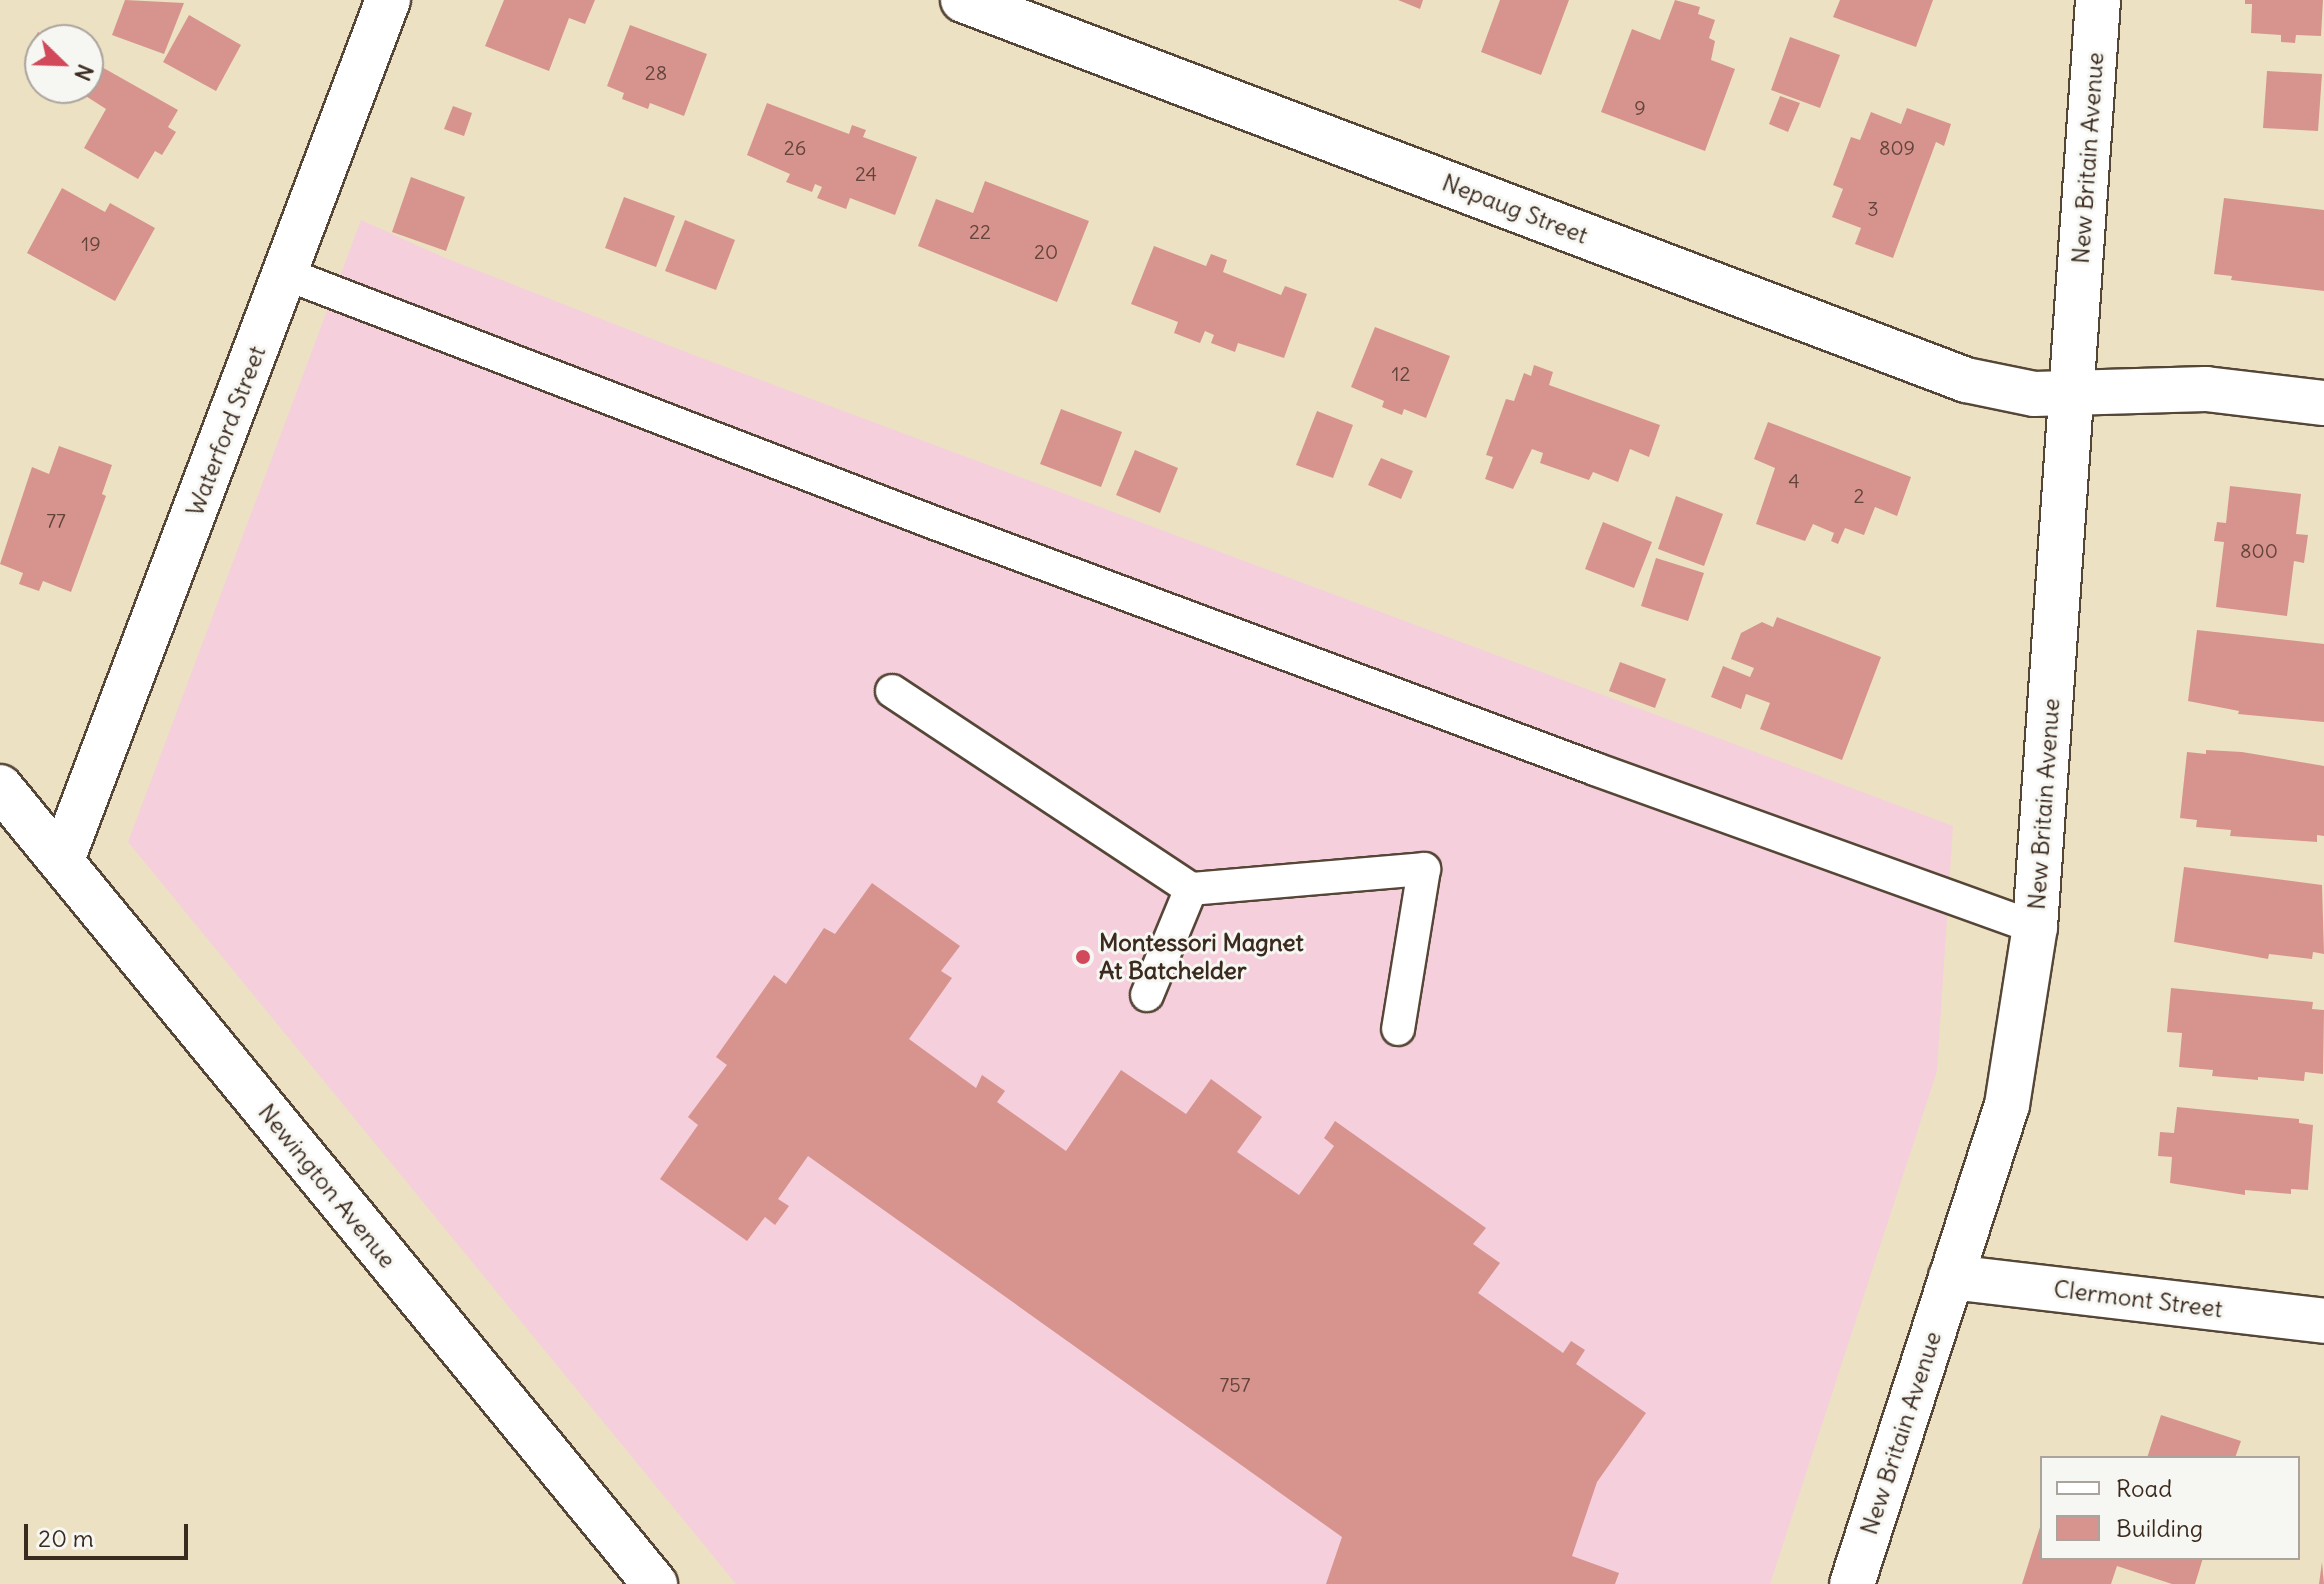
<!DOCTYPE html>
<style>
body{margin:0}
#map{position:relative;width:2324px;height:1584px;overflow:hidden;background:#ece2c3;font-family:Delius,sans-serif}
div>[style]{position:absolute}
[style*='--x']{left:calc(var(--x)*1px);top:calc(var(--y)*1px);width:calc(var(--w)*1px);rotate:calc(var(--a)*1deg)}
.built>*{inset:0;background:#f5cfdb}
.building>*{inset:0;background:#d7948e}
.roads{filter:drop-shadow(2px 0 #564637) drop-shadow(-2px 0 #564637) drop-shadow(0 2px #564637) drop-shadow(0 -2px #564637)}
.lane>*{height:32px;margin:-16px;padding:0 16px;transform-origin:16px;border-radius:16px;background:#fff}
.street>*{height:44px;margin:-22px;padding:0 22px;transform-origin:22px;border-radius:22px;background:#fff}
.secondary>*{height:44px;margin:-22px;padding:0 22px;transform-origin:22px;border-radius:22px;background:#fff}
.dots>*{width:22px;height:22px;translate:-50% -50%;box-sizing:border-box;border:4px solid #f6f6f2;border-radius:50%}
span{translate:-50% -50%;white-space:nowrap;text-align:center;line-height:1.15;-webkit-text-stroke:6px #f6f6f2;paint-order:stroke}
.number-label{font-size:20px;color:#62443a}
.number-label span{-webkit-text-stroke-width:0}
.street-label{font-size:24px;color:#3b2a1e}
.poi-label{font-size:24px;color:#3b2a1e;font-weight:700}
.left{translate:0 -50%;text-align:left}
.legend{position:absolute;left:2040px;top:1456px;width:260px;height:104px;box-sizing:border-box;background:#f6f6f2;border:2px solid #aba49d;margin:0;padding:10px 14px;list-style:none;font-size:24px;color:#3b2a1e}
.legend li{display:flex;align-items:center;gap:16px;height:40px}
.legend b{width:40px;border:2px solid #aba49d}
.north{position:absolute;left:24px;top:24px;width:80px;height:80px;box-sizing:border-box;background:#f6f6f2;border:2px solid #aba49d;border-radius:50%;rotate:113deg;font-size:22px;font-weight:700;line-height:32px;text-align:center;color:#3b2a1e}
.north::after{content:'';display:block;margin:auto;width:28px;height:36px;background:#d1495b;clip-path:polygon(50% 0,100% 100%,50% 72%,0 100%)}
.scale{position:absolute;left:24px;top:1524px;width:164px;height:36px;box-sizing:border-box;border:4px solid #3b2a1e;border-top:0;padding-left:10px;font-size:24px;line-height:28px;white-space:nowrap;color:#3b2a1e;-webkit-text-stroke:6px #f6f6f2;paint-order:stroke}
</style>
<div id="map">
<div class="built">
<div style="clip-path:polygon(361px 220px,443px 257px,691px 354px,1953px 826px,1937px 1071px,1770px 1584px,736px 1584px,128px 842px)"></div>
</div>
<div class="building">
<div style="clip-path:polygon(125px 0,184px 3px,164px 54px,112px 35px)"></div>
<div style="clip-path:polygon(504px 0,595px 0,585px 24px,569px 18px,549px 71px,485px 46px)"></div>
<div style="clip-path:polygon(1398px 0,1423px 0,1420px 9px)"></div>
<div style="clip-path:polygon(1500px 0,1569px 0,1541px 75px,1481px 52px)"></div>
<div style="clip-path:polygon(1675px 0,1700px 7px,1698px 14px,1715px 20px,1709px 38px,1715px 41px,1711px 60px,1735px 69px,1705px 151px,1601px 112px,1632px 29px,1660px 40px)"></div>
<div style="clip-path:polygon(1840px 0,1933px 0,1916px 47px,1833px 17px)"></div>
<div style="clip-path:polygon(2245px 0,2323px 0,2321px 36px,2296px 35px,2295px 43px,2281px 42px,2281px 35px,2251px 33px,2252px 4px,2245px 4px)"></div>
<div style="clip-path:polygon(189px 15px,241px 45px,216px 91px,163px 62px)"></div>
<div style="clip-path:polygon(630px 25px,707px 54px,684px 116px,650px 103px,648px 109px,622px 99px,624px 93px,607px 86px)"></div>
<div style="clip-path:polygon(38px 32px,53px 40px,40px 40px,40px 53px,29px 47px)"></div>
<div style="clip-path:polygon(1790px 37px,1840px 55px,1820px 108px,1771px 90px)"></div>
<div style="clip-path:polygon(40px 63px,40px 81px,31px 84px,26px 67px)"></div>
<div style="clip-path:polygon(88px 66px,95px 69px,100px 66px,178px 110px,168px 127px,176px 132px,162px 155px,155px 151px,138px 179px,84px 148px,106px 109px,81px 93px,88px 88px)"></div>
<div style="clip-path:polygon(2267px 71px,2322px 74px,2318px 131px,2263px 128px)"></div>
<div style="clip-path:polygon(1780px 96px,1800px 103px,1788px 132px,1769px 124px)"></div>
<div style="clip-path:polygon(767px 103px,849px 134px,852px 125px,866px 130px,863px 137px,917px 157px,895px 215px,850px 198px,846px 209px,817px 198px,822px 187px,815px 184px,812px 192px,786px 182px,790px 174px,747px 155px)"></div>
<div style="clip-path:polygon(453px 106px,472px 113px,464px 136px,444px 129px)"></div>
<div style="clip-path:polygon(1907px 108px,1951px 124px,1944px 146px,1936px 142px,1893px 258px,1855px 244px,1861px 228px,1832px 217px,1843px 189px,1833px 185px,1851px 137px,1860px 140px,1871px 112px,1901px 124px)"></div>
<div style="clip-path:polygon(411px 177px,465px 197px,446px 251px,392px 232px)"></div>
<div style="clip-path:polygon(985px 181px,1089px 221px,1057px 302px,918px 246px,936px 199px,973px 213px)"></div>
<div style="clip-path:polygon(62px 188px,105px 212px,110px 203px,155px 228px,115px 301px,27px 253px)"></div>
<div style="clip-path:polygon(624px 197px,675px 216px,656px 267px,605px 248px)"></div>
<div style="clip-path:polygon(2224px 198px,2324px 210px,2324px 291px,2231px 280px,2232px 276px,2214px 274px)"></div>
<div style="clip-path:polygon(685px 220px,735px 240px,716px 290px,665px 271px)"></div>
<div style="clip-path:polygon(1154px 246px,1206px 266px,1211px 254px,1227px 260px,1223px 272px,1281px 295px,1285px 286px,1307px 294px,1284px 358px,1238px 343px,1235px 352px,1211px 343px,1214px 335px,1205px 331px,1200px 343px,1174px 333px,1178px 322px,1131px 304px)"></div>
<div style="clip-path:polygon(1375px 327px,1450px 356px,1426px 418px,1404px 409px,1402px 415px,1382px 407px,1384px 401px,1351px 387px)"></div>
<div style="clip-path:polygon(1534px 365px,1553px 372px,1549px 385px,1660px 425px,1649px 457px,1630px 449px,1618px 482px,1593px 472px,1589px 480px,1540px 463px,1543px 453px,1532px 449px,1513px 489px,1485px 479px,1493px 457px,1486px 455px,1506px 399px,1514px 401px,1524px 373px,1531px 376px)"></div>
<div style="clip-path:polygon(1061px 409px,1122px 432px,1101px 487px,1040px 464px)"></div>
<div style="clip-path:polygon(1317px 411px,1353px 425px,1333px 478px,1296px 465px)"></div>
<div style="clip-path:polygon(1768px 422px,1911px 477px,1897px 516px,1875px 507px,1864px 535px,1845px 528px,1838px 544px,1831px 541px,1834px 533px,1813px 524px,1805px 541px,1756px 524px,1775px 468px,1754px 459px)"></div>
<div style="clip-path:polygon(59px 446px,112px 465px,102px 494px,106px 496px,71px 592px,43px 581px,39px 591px,19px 584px,23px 573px,0 564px,32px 467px,49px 474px)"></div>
<div style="clip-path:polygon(1135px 450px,1178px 468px,1160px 513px,1116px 495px)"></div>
<div style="clip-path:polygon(1381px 458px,1413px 471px,1401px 499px,1368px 485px)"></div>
<div style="clip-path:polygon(2230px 486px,2301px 494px,2296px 534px,2308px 535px,2304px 563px,2294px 561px,2287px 616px,2216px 607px,2224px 542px,2214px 541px,2217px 522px,2226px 523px)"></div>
<div style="clip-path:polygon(1676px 496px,1723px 514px,1704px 566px,1658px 549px)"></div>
<div style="clip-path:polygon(1603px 522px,1652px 542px,1634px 588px,1585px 569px)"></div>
<div style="clip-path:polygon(1656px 558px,1704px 573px,1688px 621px,1641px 606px)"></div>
<div style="clip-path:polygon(1777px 617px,1881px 657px,1842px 760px,1760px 729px,1770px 703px,1746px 694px,1741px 709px,1711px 697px,1723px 666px,1750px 677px,1754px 668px,1731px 659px,1741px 633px,1762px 622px,1773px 627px)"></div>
<div style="clip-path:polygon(2197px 630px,2324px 644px,2324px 722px,2238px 714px,2239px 711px,2188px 701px)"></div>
<div style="clip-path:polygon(1620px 662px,1666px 679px,1655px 708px,1609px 691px)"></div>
<div style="clip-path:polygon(2206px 750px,2242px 752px,2324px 766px,2324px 836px,2317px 835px,2317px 842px,2230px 836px,2231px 830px,2196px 827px,2197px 820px,2180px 818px,2187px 752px,2206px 754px)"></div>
<div style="clip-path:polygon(2184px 867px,2322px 885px,2324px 954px,2313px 952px,2312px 959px,2269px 954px,2268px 959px,2174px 942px)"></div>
<div style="clip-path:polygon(872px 883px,960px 946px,941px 971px,952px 978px,909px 1039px,976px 1088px,982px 1075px,1005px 1091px,997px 1102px,1066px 1151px,1121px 1070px,1186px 1114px,1211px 1079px,1262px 1117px,1237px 1152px,1299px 1195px,1334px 1146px,1324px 1138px,1335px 1121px,1486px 1228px,1473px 1244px,1500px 1263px,1478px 1293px,1563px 1353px,1571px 1341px,1585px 1350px,1576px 1364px,1646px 1413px,1597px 1482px,1572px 1556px,1619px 1573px,1615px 1584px,1326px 1584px,1342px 1537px,808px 1156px,778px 1199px,789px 1206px,775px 1225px,765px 1217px,747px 1241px,660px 1179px,698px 1125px,688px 1117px,727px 1065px,716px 1057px,774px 975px,786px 984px,824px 928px,835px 934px)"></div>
<div style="clip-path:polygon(2171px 988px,2313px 1002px,2312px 1009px,2324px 1010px,2323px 1074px,2305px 1072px,2304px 1081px,2258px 1077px,2258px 1080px,2212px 1076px,2213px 1070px,2179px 1067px,2182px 1033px,2167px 1032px)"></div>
<div style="clip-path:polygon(2177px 1107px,2299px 1119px,2299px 1123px,2313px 1125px,2308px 1190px,2291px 1189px,2291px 1194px,2245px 1190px,2245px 1195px,2170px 1183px,2172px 1157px,2158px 1156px,2160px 1132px,2174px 1133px)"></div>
<div style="clip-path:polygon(2161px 1415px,2241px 1441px,2235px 1458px,2147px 1458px)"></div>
<div style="clip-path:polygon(2041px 1524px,2042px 1558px,2203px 1558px,2195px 1584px,2172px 1584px,2117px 1566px,2111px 1584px,2022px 1584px)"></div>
<div style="clip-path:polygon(2322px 1562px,2324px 1584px,2319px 1584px)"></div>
</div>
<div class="roads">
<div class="lane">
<div style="--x:286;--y:274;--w:692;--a:21"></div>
<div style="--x:932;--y:522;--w:708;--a:20.43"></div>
<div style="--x:1595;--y:769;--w:468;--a:19.8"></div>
<div style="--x:892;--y:691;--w:359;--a:33.5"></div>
<div style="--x:1191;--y:889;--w:234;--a:-4.9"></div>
<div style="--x:1424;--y:869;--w:162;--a:99.2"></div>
<div style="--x:1147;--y:995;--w:115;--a:-67.5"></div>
</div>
<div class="street">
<div style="--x:963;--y:0;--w:1073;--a:20.75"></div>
<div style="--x:1966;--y:380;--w:69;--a:11.6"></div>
<div style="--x:2034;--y:394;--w:172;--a:-1.7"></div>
<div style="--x:2206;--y:389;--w:119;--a:6.8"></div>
<div style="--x:62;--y:860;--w:920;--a:-69.24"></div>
<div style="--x:1951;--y:1277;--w:376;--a:6.7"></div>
</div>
<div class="secondary">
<div style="--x:0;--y:787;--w:1032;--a:50.59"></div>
<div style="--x:1852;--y:1584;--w:503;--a:-72.07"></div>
<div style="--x:2007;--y:1105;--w:180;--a:-81.1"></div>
<div style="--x:2035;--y:927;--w:929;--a:-86.11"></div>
</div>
</div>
<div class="dots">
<div style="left:1083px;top:957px;background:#d1495b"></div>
</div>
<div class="number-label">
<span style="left:656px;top:72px">28</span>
<span style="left:1640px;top:107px">9</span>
<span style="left:795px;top:147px">26</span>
<span style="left:1897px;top:147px">809</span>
<span style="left:866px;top:173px">24</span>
<span style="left:1873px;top:208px">3</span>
<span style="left:980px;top:231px">22</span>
<span style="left:91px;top:243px">19</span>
<span style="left:1046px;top:251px">20</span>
<span style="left:1401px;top:373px">12</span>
<span style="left:1794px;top:480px">4</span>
<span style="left:1859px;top:495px">2</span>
<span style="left:56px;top:520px">77</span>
<span style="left:2259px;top:550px">800</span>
<span style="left:1235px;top:1384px">757</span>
</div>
<div class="street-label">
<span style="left:2088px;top:158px;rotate:-86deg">New Britain Avenue</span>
<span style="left:1515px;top:209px;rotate:21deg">Nepaug Street</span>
<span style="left:226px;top:431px;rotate:-69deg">Waterford Street</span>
<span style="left:2044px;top:804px;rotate:-86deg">New Britain Avenue</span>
<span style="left:327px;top:1186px;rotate:51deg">Newington Avenue</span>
<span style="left:2138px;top:1299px;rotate:7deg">Clermont Street</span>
<span style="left:1901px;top:1433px;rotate:-72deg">New Britain Avenue</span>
</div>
<div class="poi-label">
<span class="left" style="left:1099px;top:957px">Montessori Magnet<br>At Batchelder</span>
</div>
<ul class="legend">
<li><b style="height:10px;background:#fff"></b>Road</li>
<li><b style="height:22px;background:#d7948e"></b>Building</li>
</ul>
<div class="north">N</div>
<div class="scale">20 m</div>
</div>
